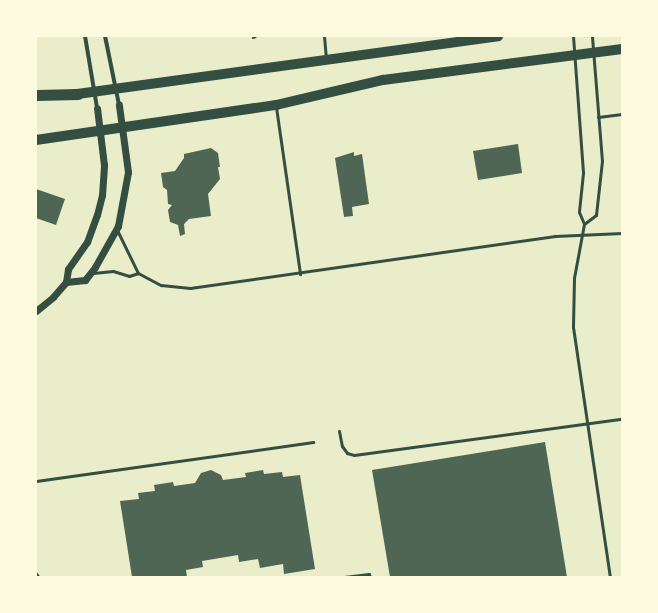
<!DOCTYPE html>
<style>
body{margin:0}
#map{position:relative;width:658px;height:613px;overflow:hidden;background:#e9edc9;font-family:Figtree,sans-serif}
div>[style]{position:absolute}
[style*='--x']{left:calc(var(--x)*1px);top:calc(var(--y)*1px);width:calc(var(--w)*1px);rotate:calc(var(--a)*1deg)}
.building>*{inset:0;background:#4f6655}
.service>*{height:3px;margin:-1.5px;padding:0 1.5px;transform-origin:1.5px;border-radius:1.5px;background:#344e41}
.minor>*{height:4px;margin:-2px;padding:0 2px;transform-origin:2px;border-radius:2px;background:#344e41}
.tertiary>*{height:7px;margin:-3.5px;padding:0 3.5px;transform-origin:3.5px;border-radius:3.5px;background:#344e41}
.primary>*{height:10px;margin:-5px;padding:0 5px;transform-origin:5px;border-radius:5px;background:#344e41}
.motorway>*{height:11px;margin:-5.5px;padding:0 5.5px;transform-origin:5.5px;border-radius:5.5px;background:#344e41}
span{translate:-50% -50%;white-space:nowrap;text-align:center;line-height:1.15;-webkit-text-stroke:3px #fefae0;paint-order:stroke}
.frame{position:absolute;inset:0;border:37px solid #fefae0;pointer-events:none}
</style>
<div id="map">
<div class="building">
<div style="clip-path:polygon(518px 144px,522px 173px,478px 180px,473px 151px)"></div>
<div style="clip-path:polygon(211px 148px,218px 153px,220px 167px,218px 167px,220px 179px,208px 194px,211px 216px,189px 219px,184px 224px,185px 234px,180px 236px,178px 225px,170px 222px,168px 210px,172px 205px,168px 204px,167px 190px,163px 187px,161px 173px,175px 171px,184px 158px,184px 154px)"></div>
<div style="clip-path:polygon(354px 152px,354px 156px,362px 154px,369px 204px,352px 207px,353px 216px,344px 217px,335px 158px)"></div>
<div style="clip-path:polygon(36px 189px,65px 199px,56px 225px,36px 218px)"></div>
<div style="clip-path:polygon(545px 442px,567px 577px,390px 577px,372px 470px)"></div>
<div style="clip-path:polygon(211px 470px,221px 475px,223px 480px,246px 477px,245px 473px,263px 470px,264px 474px,282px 472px,283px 477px,300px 475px,315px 569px,284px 574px,283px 564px,260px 568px,258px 559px,239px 562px,238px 555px,202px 561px,203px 567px,186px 570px,187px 577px,132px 577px,120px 501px,139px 499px,138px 493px,155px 491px,154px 485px,173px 482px,174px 486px,195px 483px,201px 473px)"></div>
</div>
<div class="service">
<div style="--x:324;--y:36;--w:22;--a:85"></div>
<div style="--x:573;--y:36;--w:137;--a:85.8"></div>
<div style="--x:583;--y:173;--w:39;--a:96"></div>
<div style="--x:579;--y:212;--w:13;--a:67"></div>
<div style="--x:584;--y:224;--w:55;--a:100.5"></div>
<div style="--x:574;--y:278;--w:49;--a:91.2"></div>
<div style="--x:573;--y:327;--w:253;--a:81.6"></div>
<div style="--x:253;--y:37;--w:2;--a:-27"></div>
<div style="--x:276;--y:107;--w:169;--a:81.8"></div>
<div style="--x:598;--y:117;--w:24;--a:-7"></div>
<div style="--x:584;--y:224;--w:15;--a:-37"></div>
<div style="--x:596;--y:215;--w:54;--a:-83.7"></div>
<div style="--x:602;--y:161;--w:125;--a:-94.6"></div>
<div style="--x:117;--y:230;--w:48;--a:64"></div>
<div style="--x:138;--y:273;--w:26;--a:28"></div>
<div style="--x:161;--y:285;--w:29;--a:6"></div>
<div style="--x:190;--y:288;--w:369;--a:-8.1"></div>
<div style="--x:555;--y:236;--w:67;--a:-2.6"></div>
<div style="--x:93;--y:273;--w:20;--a:-6"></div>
<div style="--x:113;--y:271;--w:17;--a:17"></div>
<div style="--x:129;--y:276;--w:9;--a:-18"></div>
<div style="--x:339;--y:431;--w:15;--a:79"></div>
<div style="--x:342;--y:446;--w:9;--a:54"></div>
<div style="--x:347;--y:453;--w:7;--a:16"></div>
<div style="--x:354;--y:455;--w:270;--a:-7.7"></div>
<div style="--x:36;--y:481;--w:280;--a:-8"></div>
<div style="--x:344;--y:577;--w:25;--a:-7"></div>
<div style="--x:369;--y:574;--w:3;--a:72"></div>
</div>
<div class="minor">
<div style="--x:85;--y:36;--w:73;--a:80.5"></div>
<div style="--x:105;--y:36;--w:70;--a:78.5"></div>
<div style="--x:36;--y:574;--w:4;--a:56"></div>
</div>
<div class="tertiary">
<div style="--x:66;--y:282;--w:19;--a:-6"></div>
<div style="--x:85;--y:280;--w:16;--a:-52"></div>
<div style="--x:95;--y:267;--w:47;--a:-60.7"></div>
<div style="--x:118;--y:226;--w:55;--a:-79.5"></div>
<div style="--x:128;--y:172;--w:68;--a:-97.7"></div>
<div style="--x:36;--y:311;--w:22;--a:-39"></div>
<div style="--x:53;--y:297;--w:20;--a:-49"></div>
<div style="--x:66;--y:282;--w:13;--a:-81"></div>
<div style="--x:68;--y:269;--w:33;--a:-55"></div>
<div style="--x:87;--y:242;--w:29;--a:-70"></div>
<div style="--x:97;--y:215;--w:21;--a:-76"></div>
<div style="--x:102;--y:195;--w:30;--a:-86"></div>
<div style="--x:104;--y:165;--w:57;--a:-97"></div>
</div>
<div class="primary">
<div style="--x:70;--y:95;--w:432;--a:-7.8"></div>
<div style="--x:36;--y:140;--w:243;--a:-8.3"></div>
<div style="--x:276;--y:105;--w:110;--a:-13.2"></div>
<div style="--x:383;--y:80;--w:241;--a:-7.4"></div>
</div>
<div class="motorway">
<div style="--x:36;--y:95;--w:42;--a:-1.4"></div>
</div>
<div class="frame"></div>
</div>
